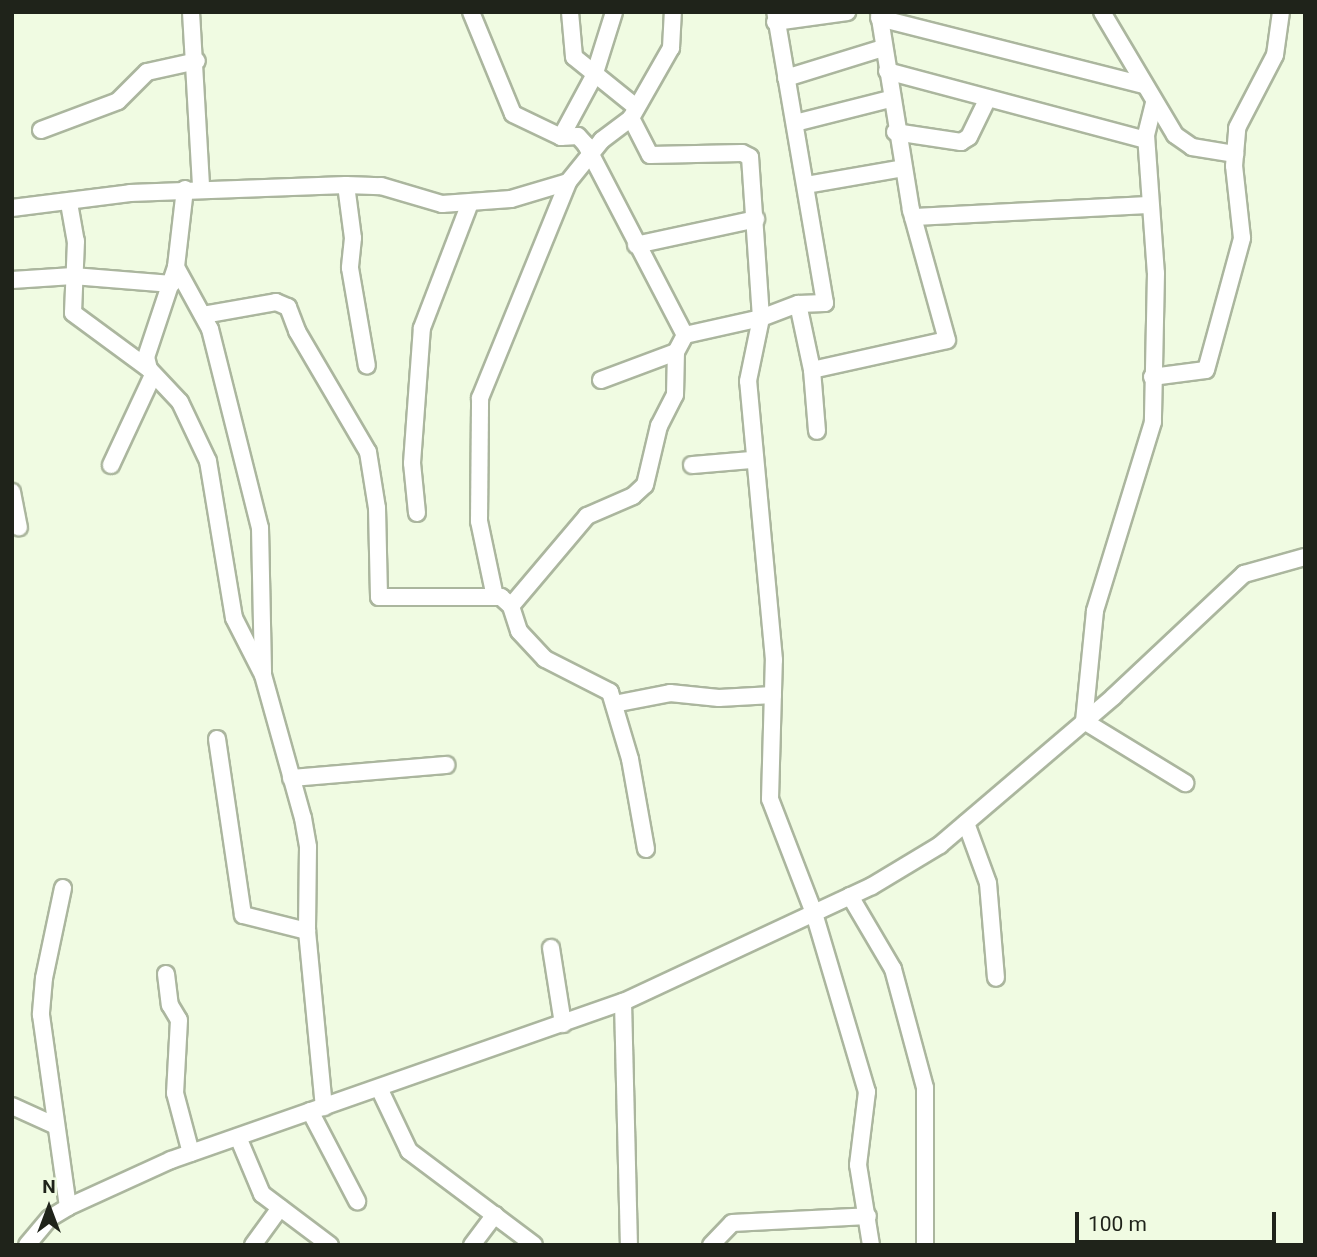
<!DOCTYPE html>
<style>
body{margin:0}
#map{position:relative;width:1317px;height:1257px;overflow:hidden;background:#f0fbe2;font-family:Roboto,sans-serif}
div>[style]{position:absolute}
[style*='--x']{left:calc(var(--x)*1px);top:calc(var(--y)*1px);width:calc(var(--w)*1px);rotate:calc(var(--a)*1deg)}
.roads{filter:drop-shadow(2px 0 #abb69e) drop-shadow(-2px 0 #abb69e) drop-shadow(0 2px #abb69e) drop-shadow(0 -2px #abb69e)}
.minor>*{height:16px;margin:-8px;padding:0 8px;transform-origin:8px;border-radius:8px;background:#fff}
span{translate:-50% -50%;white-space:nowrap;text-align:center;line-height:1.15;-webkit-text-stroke:7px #f0fbe2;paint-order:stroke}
.frame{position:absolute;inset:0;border:14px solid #1f231a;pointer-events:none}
.north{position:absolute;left:14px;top:1173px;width:70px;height:70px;-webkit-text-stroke:5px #f0fbe2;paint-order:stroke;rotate:0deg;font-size:19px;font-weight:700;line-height:28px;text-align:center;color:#1f231a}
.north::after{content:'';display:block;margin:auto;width:24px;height:32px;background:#1f231a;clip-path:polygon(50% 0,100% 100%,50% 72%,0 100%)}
.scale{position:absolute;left:1075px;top:1212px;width:201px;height:32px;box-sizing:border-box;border:4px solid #1f231a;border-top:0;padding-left:9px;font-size:21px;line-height:24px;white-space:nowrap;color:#1f231a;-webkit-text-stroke:5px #f0fbe2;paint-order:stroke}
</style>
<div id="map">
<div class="roads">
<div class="minor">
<div style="--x:191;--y:12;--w:176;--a:86.7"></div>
<div style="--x:471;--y:12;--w:110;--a:67.6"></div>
<div style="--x:513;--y:114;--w:53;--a:25.6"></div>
<div style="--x:561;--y:137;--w:17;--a:-3"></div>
<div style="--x:578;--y:136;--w:12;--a:48"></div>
<div style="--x:586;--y:145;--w:214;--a:62.5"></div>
<div style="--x:685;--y:335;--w:78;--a:-12.6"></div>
<div style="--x:761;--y:318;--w:40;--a:-21"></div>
<div style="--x:798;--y:304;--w:27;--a:-2"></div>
<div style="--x:825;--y:303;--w:295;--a:-99.7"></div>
<div style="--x:570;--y:12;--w:45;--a:84.9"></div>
<div style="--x:574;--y:57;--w:80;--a:38.9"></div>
<div style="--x:1102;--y:12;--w:143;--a:59.3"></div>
<div style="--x:1175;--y:135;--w:21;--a:35"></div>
<div style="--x:1192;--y:147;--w:44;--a:9.2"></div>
<div style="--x:879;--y:18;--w:273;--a:14.2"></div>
<div style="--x:775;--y:22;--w:73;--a:-7.9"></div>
<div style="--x:887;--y:71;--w:268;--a:14.9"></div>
<div style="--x:786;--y:78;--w:102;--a:-17.2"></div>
<div style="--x:1154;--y:103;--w:33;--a:104"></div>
<div style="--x:1146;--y:135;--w:138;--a:85.9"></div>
<div style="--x:1156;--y:273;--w:149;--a:91.2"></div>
<div style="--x:1153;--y:422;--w:198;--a:107.1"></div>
<div style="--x:1095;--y:611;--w:111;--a:95.7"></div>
<div style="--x:1084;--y:721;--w:119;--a:31.5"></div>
<div style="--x:795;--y:123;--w:98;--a:-14.2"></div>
<div style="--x:41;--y:130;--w:82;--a:-20.6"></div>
<div style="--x:118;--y:101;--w:41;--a:-45"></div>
<div style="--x:147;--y:72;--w:51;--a:-12.4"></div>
<div style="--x:895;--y:132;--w:67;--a:8.6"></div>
<div style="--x:961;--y:142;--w:9;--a:-32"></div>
<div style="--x:969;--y:137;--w:43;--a:-64"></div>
<div style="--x:561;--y:137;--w:69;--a:-61.6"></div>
<div style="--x:594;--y:76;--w:67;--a:-72.6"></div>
<div style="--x:346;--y:185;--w:53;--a:82.5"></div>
<div style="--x:353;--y:238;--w:30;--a:96"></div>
<div style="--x:350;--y:268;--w:99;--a:80.2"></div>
<div style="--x:806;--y:185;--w:98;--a:-9.9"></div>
<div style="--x:185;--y:189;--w:79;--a:96.6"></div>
<div style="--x:176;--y:267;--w:95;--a:108.4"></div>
<div style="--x:146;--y:357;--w:12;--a:76"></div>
<div style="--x:149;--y:369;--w:45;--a:46.8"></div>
<div style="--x:180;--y:402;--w:65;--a:64.6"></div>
<div style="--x:208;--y:461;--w:159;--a:80.6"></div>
<div style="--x:234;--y:618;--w:64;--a:63"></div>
<div style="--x:263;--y:675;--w:148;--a:74.4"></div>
<div style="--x:303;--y:818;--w:29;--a:80"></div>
<div style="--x:308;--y:847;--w:84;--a:90.7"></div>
<div style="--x:307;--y:931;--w:177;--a:84.5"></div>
<div style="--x:69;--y:203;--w:39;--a:80"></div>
<div style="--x:76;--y:241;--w:72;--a:92.4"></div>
<div style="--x:73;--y:313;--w:94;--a:36.4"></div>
<div style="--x:12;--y:208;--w:119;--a:-7.2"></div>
<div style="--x:130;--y:193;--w:216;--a:-2.1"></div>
<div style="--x:346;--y:185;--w:35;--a:2"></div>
<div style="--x:381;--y:186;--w:64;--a:16.4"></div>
<div style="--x:442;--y:204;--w:69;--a:-4.1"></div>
<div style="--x:511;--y:199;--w:59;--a:-16.6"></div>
<div style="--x:568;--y:182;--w:54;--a:-51"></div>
<div style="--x:602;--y:140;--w:36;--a:-37"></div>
<div style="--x:631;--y:118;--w:81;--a:-60.3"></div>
<div style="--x:671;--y:48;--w:36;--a:-87"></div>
<div style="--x:913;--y:217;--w:237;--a:-2.9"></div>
<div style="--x:636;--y:245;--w:123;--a:-12.2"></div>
<div style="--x:176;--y:267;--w:71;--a:61.3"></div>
<div style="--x:210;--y:329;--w:205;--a:75.9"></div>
<div style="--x:260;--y:528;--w:145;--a:88.8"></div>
<div style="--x:12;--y:280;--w:61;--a:-3.8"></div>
<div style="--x:73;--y:276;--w:99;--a:4.6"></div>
<div style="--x:798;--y:304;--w:67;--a:78"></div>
<div style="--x:812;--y:370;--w:61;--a:85.3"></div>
<div style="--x:203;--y:315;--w:74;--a:-10.1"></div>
<div style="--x:276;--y:302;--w:13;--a:23"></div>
<div style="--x:288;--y:307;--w:26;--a:69"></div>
<div style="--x:297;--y:331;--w:140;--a:59.6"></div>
<div style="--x:368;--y:452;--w:57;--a:80.9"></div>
<div style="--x:377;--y:508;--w:89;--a:88.7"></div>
<div style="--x:379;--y:597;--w:122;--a:0"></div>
<div style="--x:501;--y:597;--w:13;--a:42"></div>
<div style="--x:812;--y:370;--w:138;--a:-12.5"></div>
<div style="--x:947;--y:340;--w:135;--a:-105.5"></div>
<div style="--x:911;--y:210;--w:201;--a:-99.2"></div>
<div style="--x:1152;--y:377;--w:54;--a:-7.4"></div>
<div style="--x:1206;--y:370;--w:137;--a:-74.7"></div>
<div style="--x:1242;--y:238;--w:72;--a:-96.3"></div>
<div style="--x:1234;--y:166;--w:38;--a:-85"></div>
<div style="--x:1237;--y:128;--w:82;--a:-62.5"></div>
<div style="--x:1275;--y:55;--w:43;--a:-82.1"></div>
<div style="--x:601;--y:380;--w:80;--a:-20.5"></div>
<div style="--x:111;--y:465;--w:99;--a:-65"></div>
<div style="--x:692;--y:465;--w:60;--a:-4.8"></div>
<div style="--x:12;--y:492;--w:36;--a:79"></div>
<div style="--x:417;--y:513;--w:50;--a:-95.7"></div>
<div style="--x:412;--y:463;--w:135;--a:-85.8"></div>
<div style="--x:422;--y:328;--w:134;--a:-69"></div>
<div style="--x:495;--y:597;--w:78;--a:-101.9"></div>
<div style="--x:479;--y:521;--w:123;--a:-89.5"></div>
<div style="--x:480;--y:398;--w:233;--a:-67.8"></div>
<div style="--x:614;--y:704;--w:57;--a:-11.1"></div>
<div style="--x:670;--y:693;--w:49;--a:5.8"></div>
<div style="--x:719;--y:698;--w:54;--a:-3.2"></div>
<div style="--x:217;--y:739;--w:178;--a:81.6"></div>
<div style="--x:243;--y:915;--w:66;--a:14"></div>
<div style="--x:291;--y:778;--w:156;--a:-4.8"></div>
<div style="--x:966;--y:823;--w:64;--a:69.9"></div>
<div style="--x:988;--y:883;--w:95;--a:85.2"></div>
<div style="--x:646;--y:849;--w:91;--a:-100.1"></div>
<div style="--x:630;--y:759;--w:70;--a:-106.6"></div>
<div style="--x:610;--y:692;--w:73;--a:-153.1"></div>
<div style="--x:545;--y:659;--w:38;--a:-133"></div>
<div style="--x:519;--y:631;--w:26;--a:-108"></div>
<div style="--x:511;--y:606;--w:118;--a:-49.8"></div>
<div style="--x:587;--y:516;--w:50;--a:-23.5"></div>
<div style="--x:633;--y:496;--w:16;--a:-43"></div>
<div style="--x:645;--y:485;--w:61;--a:-76.7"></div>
<div style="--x:659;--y:426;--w:35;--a:-63"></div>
<div style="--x:675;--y:395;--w:43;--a:-88.7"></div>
<div style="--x:676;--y:352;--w:19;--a:-62"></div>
<div style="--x:63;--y:888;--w:92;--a:101.9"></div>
<div style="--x:44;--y:978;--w:37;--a:95"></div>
<div style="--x:41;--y:1015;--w:194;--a:82"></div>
<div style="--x:850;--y:896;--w:85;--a:59.5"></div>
<div style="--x:893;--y:969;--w:123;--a:74.9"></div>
<div style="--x:925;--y:1088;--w:157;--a:90"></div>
<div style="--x:551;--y:948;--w:77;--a:81"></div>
<div style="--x:166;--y:974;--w:31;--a:83"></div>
<div style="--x:170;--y:1005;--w:17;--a:59"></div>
<div style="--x:179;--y:1020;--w:73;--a:93.1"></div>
<div style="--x:175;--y:1093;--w:62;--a:75.1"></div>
<div style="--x:623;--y:1002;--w:243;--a:88.6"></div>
<div style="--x:379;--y:1088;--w:70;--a:64.5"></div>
<div style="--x:409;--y:1151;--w:156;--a:36.9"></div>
<div style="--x:12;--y:1106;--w:46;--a:24.3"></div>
<div style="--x:310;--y:1111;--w:102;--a:62.4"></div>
<div style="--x:238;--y:1137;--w:62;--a:67.2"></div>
<div style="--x:262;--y:1194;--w:85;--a:36.9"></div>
<div style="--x:27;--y:1245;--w:35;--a:-50"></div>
<div style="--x:50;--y:1218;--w:21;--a:-31"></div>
<div style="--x:68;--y:1207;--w:113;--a:-24.5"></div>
<div style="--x:171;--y:1160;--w:479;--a:-19.3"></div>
<div style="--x:623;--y:1002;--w:211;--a:-25"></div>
<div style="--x:814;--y:913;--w:122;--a:-111.1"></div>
<div style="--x:770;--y:799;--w:139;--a:-88.4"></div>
<div style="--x:774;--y:660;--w:280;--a:-95.3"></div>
<div style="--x:748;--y:381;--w:64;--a:-78.3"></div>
<div style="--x:761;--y:318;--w:161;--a:-93.9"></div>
<div style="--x:750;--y:157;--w:9;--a:-153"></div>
<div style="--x:742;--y:153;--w:92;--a:178.8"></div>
<div style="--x:650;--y:155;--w:42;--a:-117.2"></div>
<div style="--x:253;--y:1245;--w:46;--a:-53.9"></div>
<div style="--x:472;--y:1245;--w:38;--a:-53"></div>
<div style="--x:711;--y:1245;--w:30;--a:-46"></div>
<div style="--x:732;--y:1223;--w:136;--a:-2.9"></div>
<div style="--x:871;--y:1245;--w:81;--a:-99.2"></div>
<div style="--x:858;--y:1165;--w:74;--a:-83"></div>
<div style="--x:867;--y:1092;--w:187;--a:-106.5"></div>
<div style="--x:814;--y:913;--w:64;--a:-25"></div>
<div style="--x:872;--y:886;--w:79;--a:-31.1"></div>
<div style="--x:940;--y:845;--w:228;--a:-40.5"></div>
<div style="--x:1113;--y:697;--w:180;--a:-43.2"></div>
<div style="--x:1244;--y:574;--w:63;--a:-15.6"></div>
</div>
</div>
<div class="frame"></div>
<div class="north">N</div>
<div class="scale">100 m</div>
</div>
